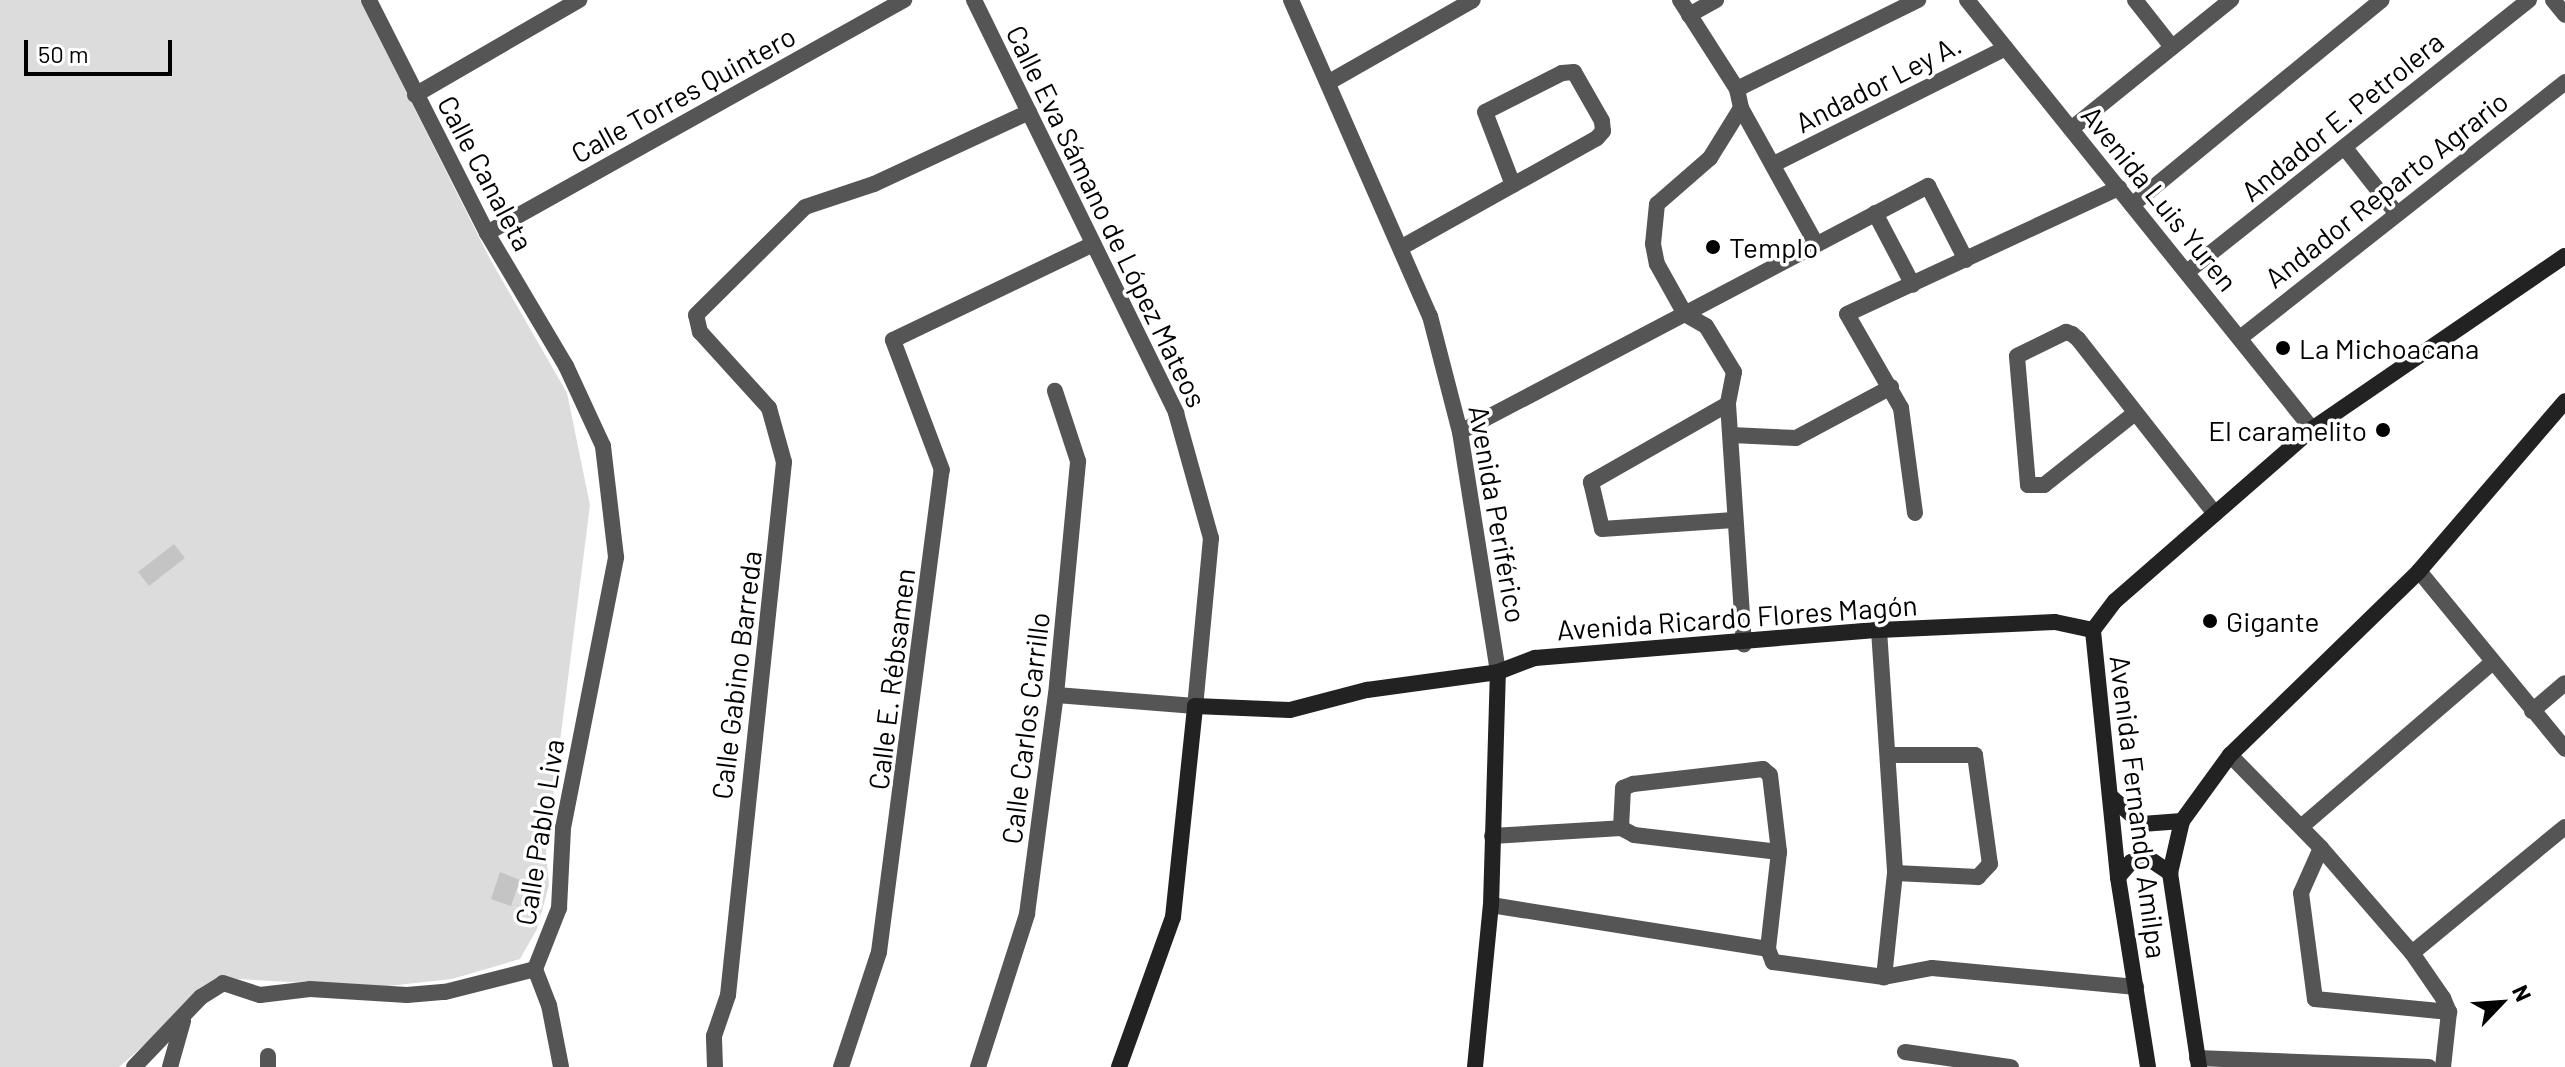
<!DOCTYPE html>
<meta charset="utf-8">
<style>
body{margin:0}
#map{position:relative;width:2565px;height:1067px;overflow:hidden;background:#fff;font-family:Barlow,sans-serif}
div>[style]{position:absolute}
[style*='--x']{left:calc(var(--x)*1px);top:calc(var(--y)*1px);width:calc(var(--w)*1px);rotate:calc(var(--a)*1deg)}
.green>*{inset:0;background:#dcdcdc}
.building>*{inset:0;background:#c4c4c4}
.street>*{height:16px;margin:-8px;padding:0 8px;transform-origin:8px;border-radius:8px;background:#555}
.secondary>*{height:16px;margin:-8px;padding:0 8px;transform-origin:8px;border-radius:8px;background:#222}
.dots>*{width:22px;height:22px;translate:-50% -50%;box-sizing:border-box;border:4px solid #fff;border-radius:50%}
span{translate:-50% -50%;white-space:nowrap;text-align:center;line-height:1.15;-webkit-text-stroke:7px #fff;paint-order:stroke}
.street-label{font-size:28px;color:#000}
.poi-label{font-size:28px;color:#000}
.left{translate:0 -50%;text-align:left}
.right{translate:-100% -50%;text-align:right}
.north{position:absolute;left:2461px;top:963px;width:80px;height:80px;-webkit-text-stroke:6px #fff;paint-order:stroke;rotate:65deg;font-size:22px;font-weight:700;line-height:32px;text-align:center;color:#000}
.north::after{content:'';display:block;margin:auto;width:28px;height:36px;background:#000;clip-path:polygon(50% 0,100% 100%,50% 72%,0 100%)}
.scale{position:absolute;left:24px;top:40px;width:148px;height:36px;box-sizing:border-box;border:4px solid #000;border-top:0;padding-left:10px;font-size:24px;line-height:28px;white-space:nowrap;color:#000;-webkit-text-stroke:6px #fff;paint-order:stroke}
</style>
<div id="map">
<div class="green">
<div style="clip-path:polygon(0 0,360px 0,490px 259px,567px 393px,590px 505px,546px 852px,549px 885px,537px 929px,520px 959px,452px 979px,379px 987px,221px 978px,119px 1067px,0 1067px)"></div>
</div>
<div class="building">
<div style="clip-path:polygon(174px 544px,185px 558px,149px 586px,138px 572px)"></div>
<div style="clip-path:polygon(500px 872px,520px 880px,511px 906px,491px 899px)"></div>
</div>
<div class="street">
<div style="--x:974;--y:0;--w:460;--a:63.9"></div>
<div style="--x:1176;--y:413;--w:130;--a:74.4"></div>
<div style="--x:1211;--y:538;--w:169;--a:95.4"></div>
<div style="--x:1195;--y:706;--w:139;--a:-175.5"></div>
<div style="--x:1291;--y:0;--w:345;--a:66.3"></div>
<div style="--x:1430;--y:316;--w:120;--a:75.5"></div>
<div style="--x:1460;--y:432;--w:243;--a:81"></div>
<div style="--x:1680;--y:0;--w:106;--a:57.4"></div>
<div style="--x:1737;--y:89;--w:19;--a:78"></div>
<div style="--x:1741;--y:108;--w:155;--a:61.1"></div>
<div style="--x:1967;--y:0;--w:551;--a:51.19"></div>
<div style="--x:2135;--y:0;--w:60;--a:51.8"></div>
<div style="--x:2553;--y:0;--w:19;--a:51"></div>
<div style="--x:1689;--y:15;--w:31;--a:-29"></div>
<div style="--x:1331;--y:81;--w:163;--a:-29.7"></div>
<div style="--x:1737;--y:89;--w:202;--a:-26.2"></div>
<div style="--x:415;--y:95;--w:190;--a:-30.1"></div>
<div style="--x:1741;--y:108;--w:59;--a:121.8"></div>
<div style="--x:1710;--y:158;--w:70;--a:139"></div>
<div style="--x:1657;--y:204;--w:40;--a:95.7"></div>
<div style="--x:1653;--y:244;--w:20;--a:79"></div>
<div style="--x:1657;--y:264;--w:57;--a:60.8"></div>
<div style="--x:1685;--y:314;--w:24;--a:30"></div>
<div style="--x:1706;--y:326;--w:54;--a:58.7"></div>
<div style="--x:1734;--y:372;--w:33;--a:101"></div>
<div style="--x:1728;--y:404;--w:241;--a:86.2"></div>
<div style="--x:2071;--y:129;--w:206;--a:-38.9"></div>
<div style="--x:2345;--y:148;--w:84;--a:51.8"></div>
<div style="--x:1774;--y:164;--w:259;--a:-26.6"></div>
<div style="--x:2132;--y:205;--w:323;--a:-39.4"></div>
<div style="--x:1875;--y:213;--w:81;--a:62.2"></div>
<div style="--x:487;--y:233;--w:478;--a:-29.2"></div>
<div style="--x:1402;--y:247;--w:223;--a:-29.2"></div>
<div style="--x:1597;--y:138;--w:9;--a:-49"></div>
<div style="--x:1603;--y:131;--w:10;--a:-96"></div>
<div style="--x:1602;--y:121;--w:56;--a:-119.7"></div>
<div style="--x:1574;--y:72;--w:12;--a:175"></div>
<div style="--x:1562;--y:73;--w:86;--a:153.1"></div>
<div style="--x:1485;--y:112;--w:78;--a:69"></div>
<div style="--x:2187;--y:272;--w:437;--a:-38.5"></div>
<div style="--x:2240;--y:338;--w:414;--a:-38.2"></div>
<div style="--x:1728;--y:404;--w:158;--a:150.3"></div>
<div style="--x:1591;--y:482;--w:48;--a:76.8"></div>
<div style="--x:1602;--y:529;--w:132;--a:-3.9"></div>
<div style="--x:2135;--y:413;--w:116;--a:141.6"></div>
<div style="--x:2044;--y:485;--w:16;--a:180"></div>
<div style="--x:2028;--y:485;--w:129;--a:-94.9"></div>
<div style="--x:2017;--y:356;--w:55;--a:-26.1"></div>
<div style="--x:2066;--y:332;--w:6;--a:18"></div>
<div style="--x:2072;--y:334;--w:8;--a:40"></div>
<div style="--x:2078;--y:339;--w:222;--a:51.9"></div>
<div style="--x:1460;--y:432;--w:529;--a:-27.73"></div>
<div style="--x:1928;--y:186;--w:83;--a:62.8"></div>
<div style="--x:1731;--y:435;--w:65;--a:2.6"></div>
<div style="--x:1796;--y:438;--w:108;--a:-28.2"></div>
<div style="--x:1915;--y:513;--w:106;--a:-97.6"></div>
<div style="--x:1901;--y:408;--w:108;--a:-119.9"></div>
<div style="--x:1847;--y:314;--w:300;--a:-24.9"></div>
<div style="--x:2419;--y:571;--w:230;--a:50.6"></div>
<div style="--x:1879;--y:630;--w:244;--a:86.2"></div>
<div style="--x:1895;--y:873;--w:105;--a:96"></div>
<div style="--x:2532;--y:711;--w:43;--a:-40.3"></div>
<div style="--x:1888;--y:755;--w:87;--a:0"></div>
<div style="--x:1975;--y:755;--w:110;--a:82.2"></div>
<div style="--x:1990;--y:864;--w:18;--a:133"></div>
<div style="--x:1978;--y:877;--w:83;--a:-177.2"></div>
<div style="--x:2230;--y:755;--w:130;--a:45.6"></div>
<div style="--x:2321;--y:848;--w:139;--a:49.1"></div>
<div style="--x:2412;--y:953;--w:55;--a:55.4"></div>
<div style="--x:2443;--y:998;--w:15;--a:67"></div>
<div style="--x:2449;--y:1012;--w:55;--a:96.2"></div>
<div style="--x:2301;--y:827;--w:253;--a:-40.7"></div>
<div style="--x:1621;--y:828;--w:40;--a:-87.1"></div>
<div style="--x:1623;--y:788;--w:11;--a:-22"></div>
<div style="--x:1633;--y:784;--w:131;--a:-6.6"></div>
<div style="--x:1763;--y:769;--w:9;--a:41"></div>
<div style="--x:1770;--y:775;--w:78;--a:83.3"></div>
<div style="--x:1779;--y:852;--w:98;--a:96.5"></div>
<div style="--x:1768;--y:949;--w:14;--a:69"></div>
<div style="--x:1773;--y:962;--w:112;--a:7.7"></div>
<div style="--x:1884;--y:977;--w:49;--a:-10.6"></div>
<div style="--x:1932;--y:968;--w:205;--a:5.3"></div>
<div style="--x:1492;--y:836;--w:129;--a:-3.5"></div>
<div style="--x:1621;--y:828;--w:15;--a:28"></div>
<div style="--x:1634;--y:835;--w:146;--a:6.7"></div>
<div style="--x:2321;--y:848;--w:49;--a:114"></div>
<div style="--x:2301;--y:893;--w:107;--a:82.5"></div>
<div style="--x:2315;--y:999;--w:135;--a:5.5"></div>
<div style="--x:1491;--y:905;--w:280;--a:9"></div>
<div style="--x:2412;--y:953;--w:198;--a:-39.5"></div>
<div style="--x:535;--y:969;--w:39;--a:69"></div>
<div style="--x:549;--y:1005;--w:63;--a:79"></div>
<div style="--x:1905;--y:1052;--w:107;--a:8.1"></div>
<div style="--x:268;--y:1056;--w:11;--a:90"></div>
<div style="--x:2197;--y:1058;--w:232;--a:2.2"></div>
<div style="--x:134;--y:1067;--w:97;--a:-46.3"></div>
<div style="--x:201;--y:997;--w:26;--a:-32"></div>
<div style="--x:223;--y:983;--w:39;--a:18"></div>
<div style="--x:260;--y:995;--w:50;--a:-6.8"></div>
<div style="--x:310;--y:989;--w:97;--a:3.5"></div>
<div style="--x:407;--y:995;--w:38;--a:-5"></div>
<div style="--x:445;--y:992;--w:93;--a:-14.3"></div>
<div style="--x:535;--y:969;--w:66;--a:-68.5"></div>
<div style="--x:559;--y:908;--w:80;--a:-87.1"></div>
<div style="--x:563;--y:828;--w:276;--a:-78.9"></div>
<div style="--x:616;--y:557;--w:112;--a:-96.7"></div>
<div style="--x:603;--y:446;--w:88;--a:-114.8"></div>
<div style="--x:566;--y:366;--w:155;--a:-120.7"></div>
<div style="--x:487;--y:233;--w:261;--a:-116.9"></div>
<div style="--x:170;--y:1067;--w:48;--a:-74.2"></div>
<div style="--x:715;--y:1067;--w:31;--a:-92"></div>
<div style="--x:714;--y:1036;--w:43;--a:-71.1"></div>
<div style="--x:728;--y:995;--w:536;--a:-84"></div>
<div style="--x:784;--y:462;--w:56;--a:-105.5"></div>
<div style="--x:769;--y:408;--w:103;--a:-132.2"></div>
<div style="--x:700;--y:332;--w:17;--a:-103"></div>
<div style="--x:696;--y:315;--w:153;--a:-44.7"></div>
<div style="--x:805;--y:207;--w:73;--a:-18.4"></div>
<div style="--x:874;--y:184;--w:171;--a:-24.9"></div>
<div style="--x:841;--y:1067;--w:121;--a:-71.7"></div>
<div style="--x:879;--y:952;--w:486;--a:-82.6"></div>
<div style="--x:942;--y:470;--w:139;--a:-110.7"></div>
<div style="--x:893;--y:340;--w:222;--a:-25.6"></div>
<div style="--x:978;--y:1067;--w:161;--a:-72.2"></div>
<div style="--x:1027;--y:914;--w:221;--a:-82.5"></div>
<div style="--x:1056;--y:695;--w:235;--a:-84.6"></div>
<div style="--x:1078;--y:461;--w:74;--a:-108.2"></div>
</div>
<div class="secondary">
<div style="--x:2110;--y:796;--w:43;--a:41.2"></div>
<div style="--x:2142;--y:824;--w:40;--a:-4.3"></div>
<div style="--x:2118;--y:877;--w:20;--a:-49"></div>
<div style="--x:2131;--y:862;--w:17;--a:-13"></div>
<div style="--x:2148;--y:858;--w:27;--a:34"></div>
<div style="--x:1119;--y:1067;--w:159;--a:-70.2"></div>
<div style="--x:1173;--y:917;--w:212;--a:-84"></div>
<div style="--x:1195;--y:706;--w:95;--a:2.4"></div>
<div style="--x:1290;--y:710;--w:80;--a:-14.6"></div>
<div style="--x:1367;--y:690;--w:132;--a:-7.8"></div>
<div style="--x:1498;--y:672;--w:40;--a:-21"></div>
<div style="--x:1535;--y:658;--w:345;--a:-4.7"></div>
<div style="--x:1879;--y:630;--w:176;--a:-2.6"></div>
<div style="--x:2055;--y:622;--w:39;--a:12"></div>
<div style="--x:1475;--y:1067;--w:163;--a:-84.4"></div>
<div style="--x:1491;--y:905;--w:233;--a:-88.3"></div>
<div style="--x:2148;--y:1067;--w:192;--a:-99"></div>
<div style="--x:2118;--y:877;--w:248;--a:-95.8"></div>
<div style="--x:2093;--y:630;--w:36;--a:-53"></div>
<div style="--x:2115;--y:601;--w:262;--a:-41.1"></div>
<div style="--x:2312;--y:429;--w:306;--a:-34.4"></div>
<div style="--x:2199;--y:1067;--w:196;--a:-98.5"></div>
<div style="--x:2170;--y:873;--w:53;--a:-77"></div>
<div style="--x:2182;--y:821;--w:82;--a:-54"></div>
<div style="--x:2230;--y:755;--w:264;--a:-44.2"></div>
<div style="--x:2419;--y:571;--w:224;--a:-49.3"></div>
</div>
<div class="dots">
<div style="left:1713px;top:247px;background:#000"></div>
<div style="left:2283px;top:348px;background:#000"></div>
<div style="left:2383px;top:430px;background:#000"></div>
<div style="left:2210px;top:621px;background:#000"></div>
</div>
<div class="street-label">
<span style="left:1878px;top:83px;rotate:-27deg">Andador Ley A.</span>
<span style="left:683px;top:94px;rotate:-29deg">Calle Torres Quintero</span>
<span style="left:2342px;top:116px;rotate:-39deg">Andador E. Petrolera</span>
<span style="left:486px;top:173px;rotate:62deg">Calle Canaleta</span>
<span style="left:2386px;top:189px;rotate:-38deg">Andador Reparto Agrario</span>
<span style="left:2160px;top:198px;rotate:51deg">Avenida Luis Yuren</span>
<span style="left:1107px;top:216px;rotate:64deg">Calle Eva Sámano de López Mateos</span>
<span style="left:1498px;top:514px;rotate:80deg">Avenida Periférico</span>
<span style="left:1737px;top:617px;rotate:-4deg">Avenida Ricardo Flores Magón</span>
<span style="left:736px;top:675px;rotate:-83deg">Calle Gabino Barreda</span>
<span style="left:891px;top:679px;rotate:-83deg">Calle E. Rébsamen</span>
<span style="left:1025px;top:728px;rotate:-83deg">Calle Carlos Carrillo</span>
<span style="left:2139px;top:807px;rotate:83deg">Avenida Fernando Amilpa</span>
<span style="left:539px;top:832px;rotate:-81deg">Calle Pablo Liva</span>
</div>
<div class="poi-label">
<span class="left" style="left:1729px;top:247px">Templo</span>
<span class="left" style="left:2299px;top:348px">La Michoacana</span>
<span class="right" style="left:2367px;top:430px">El caramelito</span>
<span class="left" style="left:2226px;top:621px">Gigante</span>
</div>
<div class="north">N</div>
<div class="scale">50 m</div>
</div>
